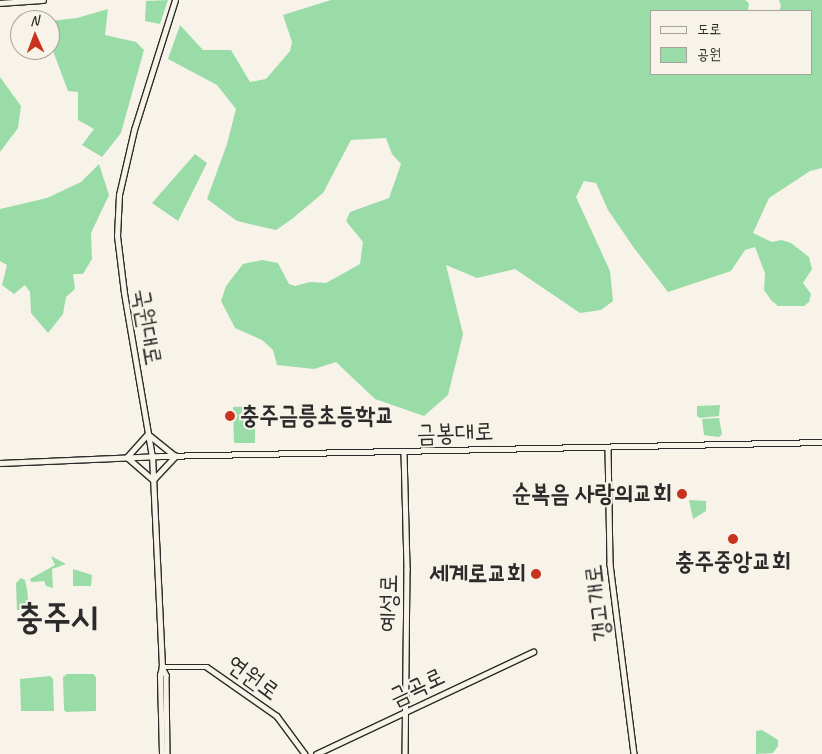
<!DOCTYPE html>
<meta charset="utf-8">
<style>
body{margin:0}
#map{position:relative;width:822px;height:754px;overflow:hidden;background:#f7f3e8;font-family:Caveat,"Poor Story",sans-serif}
div>[style]{position:absolute}
[style*='--x']{left:calc(var(--x)*1px);top:calc(var(--y)*1px);width:calc(var(--w)*1px);rotate:calc(var(--a)*1deg)}
.green>*{inset:0;background:#99dca7}
.roads{filter:drop-shadow(1px 0 #2b2b2b) drop-shadow(-1px 0 #2b2b2b) drop-shadow(0 1px #2b2b2b) drop-shadow(0 -1px #2b2b2b)}
.minor>*{height:4.5px;margin:-2.25px;padding:0 2.25px;transform-origin:2.25px;border-radius:2.25px;background:#f7f3e8}
.dots>*{width:14px;height:14px;translate:-50% -50%;box-sizing:border-box;border:2px solid #f7f3e8;border-radius:50%}
span{translate:-50% -50%;white-space:nowrap;text-align:center;line-height:1.15;-webkit-text-stroke:4px #f7f3e8;paint-order:stroke}
.street-label{font-size:24px;color:#2b2b2b}
.poi-label{font-size:24px;color:#2b2b2b;font-weight:700}
.left{translate:0 -50%;text-align:left}
.right{translate:-100% -50%;text-align:right}
.town-label{font-size:34px;color:#2b2b2b;font-weight:700}
.legend{position:absolute;left:650px;top:10px;width:162px;height:65px;box-sizing:border-box;background:#f7f3e8;border:1px solid #a5a39c;margin:0;padding:6px 9px;list-style:none;font-size:15px;color:#2b2b2b}
.legend li{display:flex;align-items:center;gap:10px;height:25px}
.legend b{width:25px;border:1px solid #a5a39c}
.north{position:absolute;left:10px;top:10px;width:50px;height:50px;box-sizing:border-box;background:#f7f3e8;border:1px solid #a5a39c;border-radius:50%;rotate:358deg;font-size:14px;font-weight:700;line-height:20px;text-align:center;color:#2b2b2b}
.north::after{content:'';display:block;margin:auto;width:18px;height:22px;background:#c8321e;clip-path:polygon(50% 0,100% 100%,50% 72%,0 100%)}
</style>
<div id="map">
<div class="green">
<div style="clip-path:polygon(168px 0,160px 24px,145px 21px,146px 1px)"></div>
<div style="clip-path:polygon(331px 0,745px 0,749px 3px,748px 11px,651px 11px,651px 74px,811px 74px,811px 11px,779px 11px,781px 6px,779px 0,822px 0,822px 168px,810px 171px,769px 198px,753px 233px,772px 242px,781px 240px,791px 243px,809px 257px,812px 269px,803px 283px,811px 294px,809px 302px,804px 306px,778px 306px,771px 300px,764px 290px,765px 273px,755px 247px,745px 250px,731px 271px,668px 292px,634px 248px,608px 210px,596px 183px,584px 181px,576px 197px,610px 271px,613px 301px,601px 310px,580px 313px,515px 269px,477px 278px,446px 265px,463px 334px,448px 395px,424px 416px,375px 399px,336px 362px,314px 369px,277px 365px,273px 350px,262px 340px,235px 328px,221px 301px,226px 286px,243px 264px,262px 260px,278px 263px,289px 284px,295px 286px,310px 282px,326px 283px,360px 264px,363px 242px,346px 221px,350px 212px,389px 198px,401px 164px,392px 154px,386px 138px,351px 140px,323px 193px,292px 219px,276px 230px,237px 221px,207px 199px,227px 144px,236px 109px,217px 85px,168px 59px,180px 25px,203px 50px,231px 50px,250px 82px,266px 79px,290px 51px,292px 42px,283px 15px)"></div>
<div style="clip-path:polygon(108px 9px,105px 35px,136px 42px,144px 50px,121px 133px,102px 157px,82px 145px,94px 129px,78px 120px,78px 92px,68px 91px,53px 51px,50px 21px,77px 18px)"></div>
<div style="clip-path:polygon(0 77px,21px 106px,18px 128px,0 152px)"></div>
<div style="clip-path:polygon(195px 154px,207px 163px,178px 221px,152px 203px)"></div>
<div style="clip-path:polygon(99px 164px,109px 195px,91px 233px,92px 259px,83px 274px,73px 274px,75px 289px,66px 297px,63px 314px,48px 333px,31px 313px,30px 292px,25px 285px,14px 294px,2px 285px,7px 265px,0 261px,0 209px,47px 198px,81px 182px)"></div>
<div style="clip-path:polygon(720px 405px,719px 416px,700px 418px,697px 416px,697px 406px)"></div>
<div style="clip-path:polygon(255px 406px,255px 443px,234px 443px,233px 407px)"></div>
<div style="clip-path:polygon(719px 418px,722px 434px,719px 437px,704px 435px,702px 419px)"></div>
<div style="clip-path:polygon(689px 500px,706px 501px,706px 511px,693px 519px)"></div>
<div style="clip-path:polygon(51px 556px,66px 564px,52px 569px,53px 588px,46px 586px,44px 581px,31px 582px,30px 579px,55px 565px)"></div>
<div style="clip-path:polygon(73px 569px,92px 575px,91px 586px,73px 586px)"></div>
<div style="clip-path:polygon(21px 578px,25px 580px,27px 589px,29px 610px,17px 610px,16px 583px)"></div>
<div style="clip-path:polygon(67px 674px,93px 674px,96px 677px,96px 711px,66px 712px,64px 710px,63px 677px)"></div>
<div style="clip-path:polygon(50px 676px,53px 679px,54px 711px,21px 711px,20px 679px)"></div>
<div style="clip-path:polygon(762px 730px,778px 740px,778px 746px,773px 753px,756px 754px,756px 731px)"></div>
</div>
<div class="roads">
<div class="minor">
<div style="--x:0;--y:3;--w:43;--a:-4"></div>
<div style="--x:148;--y:434;--w:35;--a:39"></div>
<div style="--x:608;--y:447;--w:117;--a:89"></div>
<div style="--x:610;--y:564;--w:192;--a:82.8"></div>
<div style="--x:404;--y:452;--w:117;--a:88.5"></div>
<div style="--x:407;--y:569;--w:185;--a:90.6"></div>
<div style="--x:127;--y:457;--w:31;--a:-48"></div>
<div style="--x:128;--y:458;--w:33;--a:41"></div>
<div style="--x:0;--y:463;--w:161;--a:-2.5"></div>
<div style="--x:161;--y:456;--w:661;--a:-1.21"></div>
<div style="--x:153;--y:480;--w:33;--a:-47"></div>
<div style="--x:162;--y:667;--w:45;--a:0"></div>
<div style="--x:207;--y:667;--w:85;--a:35"></div>
<div style="--x:277;--y:716;--w:47;--a:53.6"></div>
<div style="--x:162;--y:667;--w:9;--a:63"></div>
<div style="--x:166;--y:675;--w:79;--a:89.3"></div>
<div style="--x:162;--y:754;--w:79;--a:-91.5"></div>
<div style="--x:160;--y:675;--w:8;--a:-76"></div>
<div style="--x:162;--y:667;--w:210;--a:-92.7"></div>
<div style="--x:152;--y:457;--w:166;--a:-99.7"></div>
<div style="--x:124;--y:293;--w:57;--a:-97"></div>
<div style="--x:117;--y:236;--w:41;--a:-87.2"></div>
<div style="--x:119;--y:195;--w:67;--a:-77"></div>
<div style="--x:134;--y:130;--w:136;--a:-72.5"></div>
<div style="--x:316;--y:754;--w:240;--a:-25.2"></div>
</div>
</div>
<div class="dots">
<div style="left:230px;top:416px;background:#c8321e"></div>
<div style="left:682px;top:494px;background:#c8321e"></div>
<div style="left:733px;top:539px;background:#c8321e"></div>
<div style="left:536px;top:574px;background:#c8321e"></div>
</div>
<div class="street-label">
<span style="left:147px;top:327px;rotate:80deg">국원대로</span>
<span style="left:455px;top:433px;rotate:-2deg">금봉대로</span>
<span style="left:389px;top:603px;rotate:-89deg">예성로</span>
<span style="left:598px;top:603px;rotate:-97deg">갱고개로</span>
<span style="left:253px;top:678px;rotate:36deg">연원로</span>
<span style="left:417px;top:687px;rotate:-25deg">금곡로</span>
</div>
<div class="poi-label">
<span class="left" style="left:240px;top:416px">충주금릉초등학교</span>
<span class="right" style="left:672px;top:494px">순복음 사랑의교회</span>
<span style="left:733px;top:562px">충주중앙교회</span>
<span class="right" style="left:526px;top:574px">세계로교회</span>
</div>
<div class="town-label">
<span style="left:57px;top:617px">충주시</span>
</div>
<ul class="legend">
<li><b style="height:6px;background:#f7f3e8"></b>도로</li>
<li><b style="height:14px;background:#99dca7"></b>공원</li>
</ul>
<div class="north">N</div>
</div>
